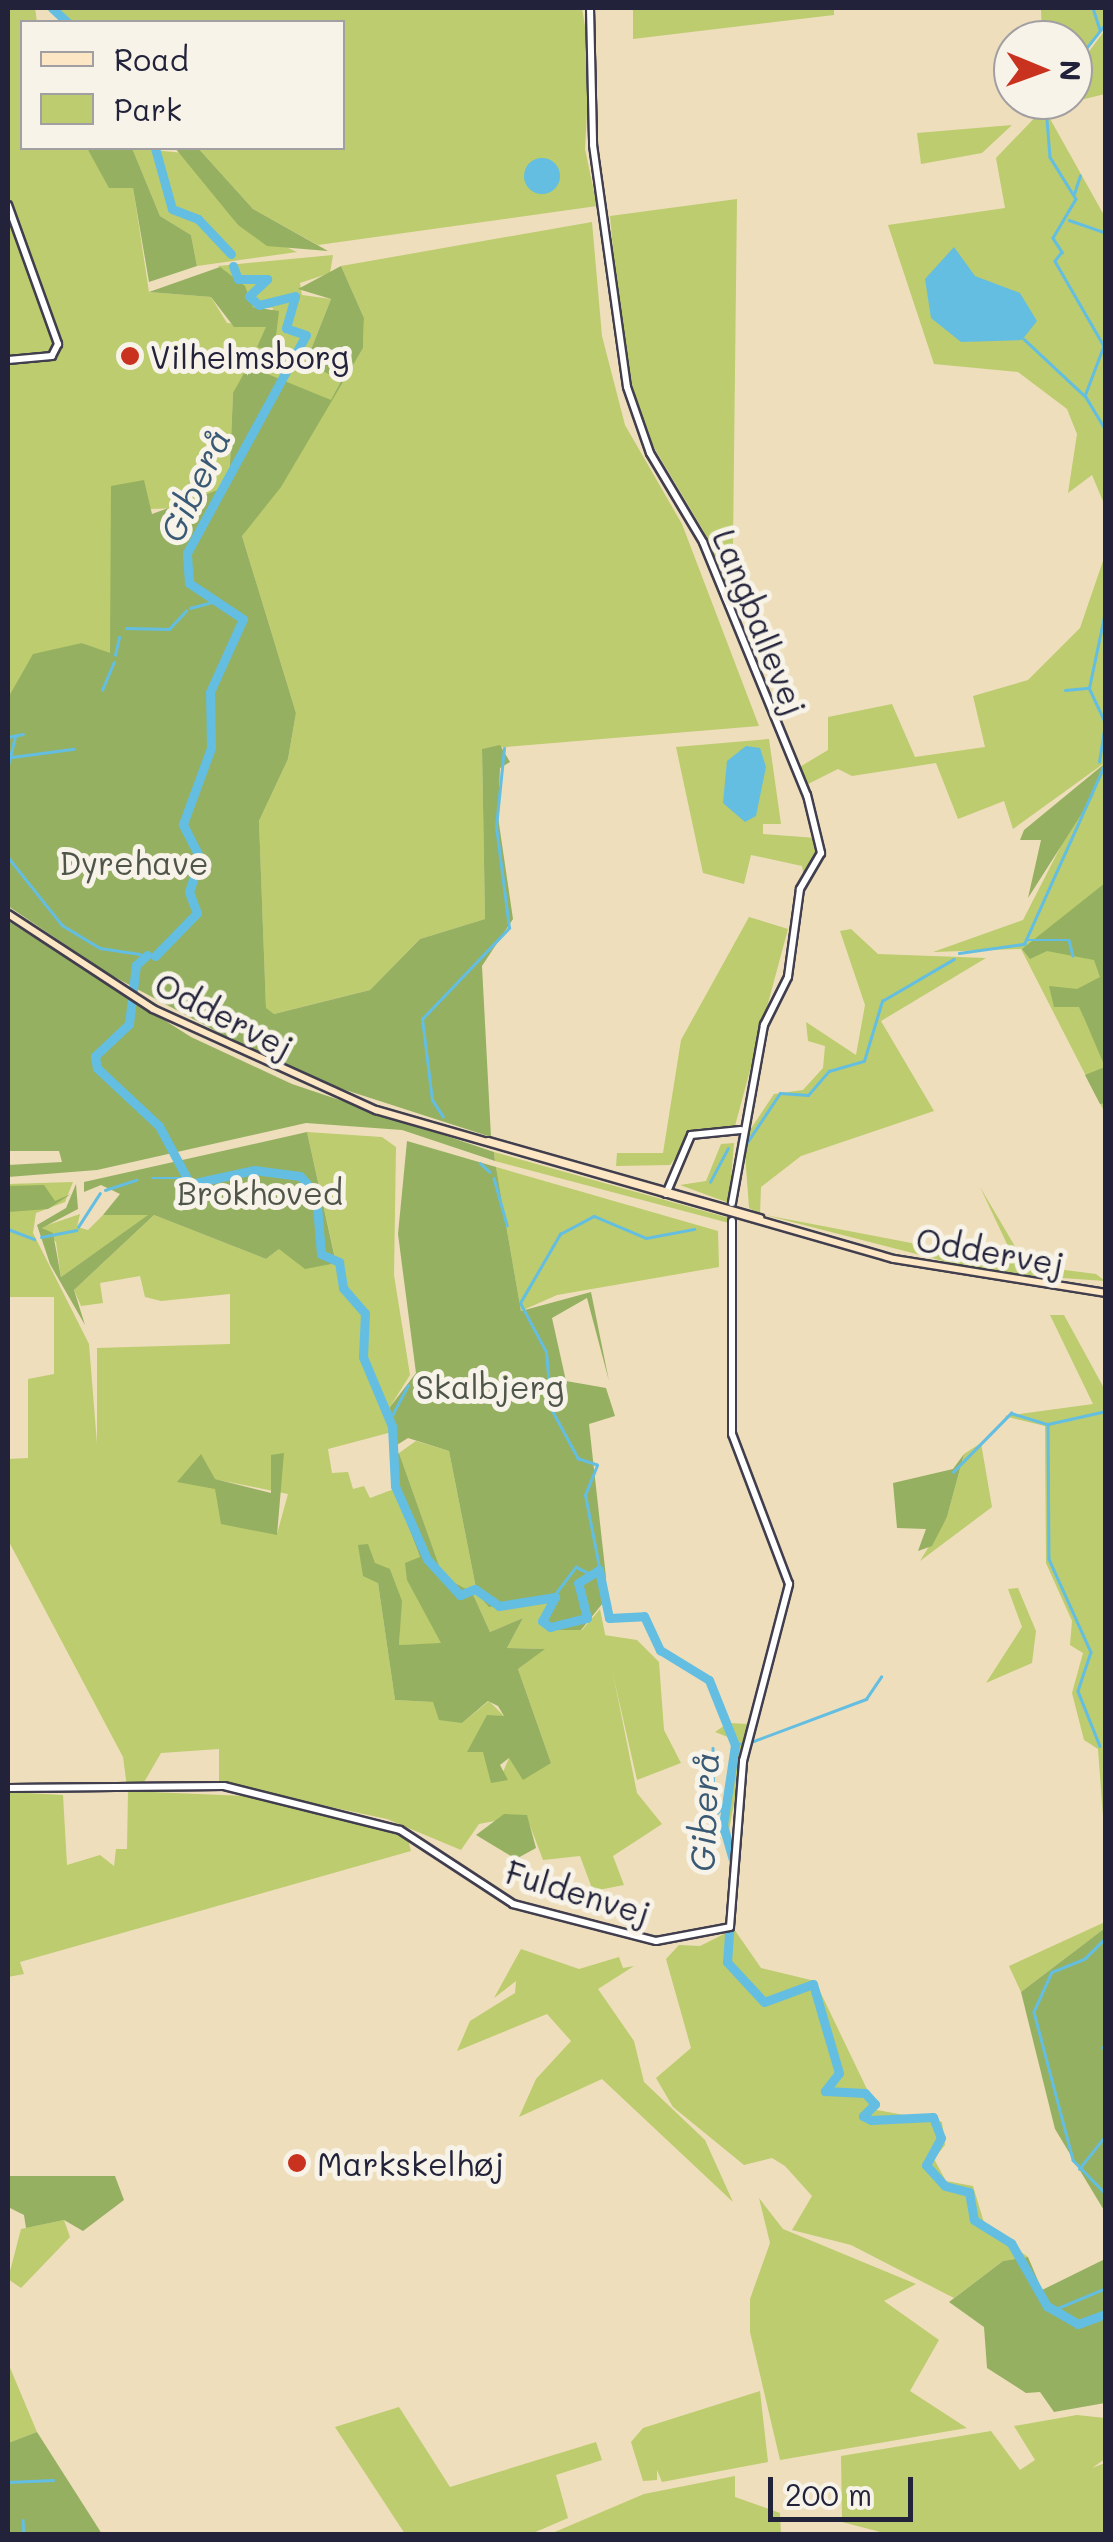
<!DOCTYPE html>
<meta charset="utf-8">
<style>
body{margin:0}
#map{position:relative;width:1113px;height:2542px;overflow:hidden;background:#eedebc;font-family:Mali,sans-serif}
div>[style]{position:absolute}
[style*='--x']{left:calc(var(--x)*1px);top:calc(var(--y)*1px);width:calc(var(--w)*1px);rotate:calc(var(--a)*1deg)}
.green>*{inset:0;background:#bccc6e}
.forest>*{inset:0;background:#95b061}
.water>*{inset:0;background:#64bee1}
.round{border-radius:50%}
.stream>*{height:2.5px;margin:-1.25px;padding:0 1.25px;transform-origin:1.25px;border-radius:1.25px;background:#64bee1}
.river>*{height:9px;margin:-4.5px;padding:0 4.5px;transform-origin:4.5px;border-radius:4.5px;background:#64bee1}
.roads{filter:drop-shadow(2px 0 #413e4e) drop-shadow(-2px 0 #413e4e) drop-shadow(0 2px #413e4e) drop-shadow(0 -2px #413e4e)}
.tertiary>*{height:6px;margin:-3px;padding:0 3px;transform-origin:3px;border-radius:3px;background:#fff}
.secondary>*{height:6px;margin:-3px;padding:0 3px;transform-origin:3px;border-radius:3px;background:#fce6c4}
.dots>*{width:28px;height:28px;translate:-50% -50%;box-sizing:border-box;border:5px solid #f7f3e8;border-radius:50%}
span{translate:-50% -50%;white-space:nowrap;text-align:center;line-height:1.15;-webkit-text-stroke:10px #f7f3e8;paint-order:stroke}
.poi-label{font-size:32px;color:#22223b}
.left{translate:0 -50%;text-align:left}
.street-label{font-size:32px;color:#22223b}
.park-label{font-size:32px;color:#50554a}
.water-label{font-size:35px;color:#395975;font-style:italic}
.frame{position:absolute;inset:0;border:10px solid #22223b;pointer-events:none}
.legend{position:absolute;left:20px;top:20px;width:325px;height:130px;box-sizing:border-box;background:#f7f3e8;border:2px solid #a29fa3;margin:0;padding:12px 18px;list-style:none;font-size:30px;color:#22223b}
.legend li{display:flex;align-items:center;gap:20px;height:50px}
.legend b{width:50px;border:2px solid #a29fa3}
.north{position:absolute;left:993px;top:20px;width:100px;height:100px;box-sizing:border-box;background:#f7f3e8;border:2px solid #a29fa3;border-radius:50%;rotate:91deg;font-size:28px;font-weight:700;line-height:40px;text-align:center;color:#22223b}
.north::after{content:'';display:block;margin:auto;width:35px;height:45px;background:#c8321e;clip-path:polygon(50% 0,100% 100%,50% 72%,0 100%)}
.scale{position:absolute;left:768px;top:2477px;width:145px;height:45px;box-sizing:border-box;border:5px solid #22223b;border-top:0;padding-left:12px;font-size:30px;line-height:35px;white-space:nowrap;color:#22223b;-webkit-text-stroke:8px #f7f3e8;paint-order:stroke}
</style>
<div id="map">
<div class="green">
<div style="clip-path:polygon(8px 8px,35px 8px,37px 22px,22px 22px,22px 148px,87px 148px,107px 177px,133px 187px,149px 292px,211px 297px,227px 323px,266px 327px,263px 352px,273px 308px,253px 307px,218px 266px,333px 255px,330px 273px,300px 283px,302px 295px,331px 299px,306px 362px,341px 381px,330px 401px,233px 393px,229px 486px,183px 508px,115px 510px,110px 654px,82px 643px,8px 698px)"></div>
<div style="clip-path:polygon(52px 8px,582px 8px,590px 57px,585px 149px,597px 206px,318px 245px,253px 209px,198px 148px,342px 148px,342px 22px,61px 22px)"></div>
<div style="clip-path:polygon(633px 8px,834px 8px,834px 15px,633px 39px)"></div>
<div style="clip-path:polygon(1041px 8px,1105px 8px,1105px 24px,1073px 67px,1073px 40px,1042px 40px)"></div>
<div style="clip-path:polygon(1105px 30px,1105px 94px,1056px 106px,1073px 100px,1073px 73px)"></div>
<div style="clip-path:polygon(1044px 108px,1105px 217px,1105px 506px,1092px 475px,1068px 493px,1077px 434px,1067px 409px,1018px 372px,934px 364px,888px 225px,1005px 208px,996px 158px)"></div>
<div style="clip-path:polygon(1012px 125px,982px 153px,921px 164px,917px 133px)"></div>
<div style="clip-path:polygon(132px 148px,184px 153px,238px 225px,297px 252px,197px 266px,191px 235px,160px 216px)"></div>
<div style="clip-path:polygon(737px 199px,733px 543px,733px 614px,703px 530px,646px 434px,622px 348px,610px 216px)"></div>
<div style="clip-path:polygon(592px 222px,602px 336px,625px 425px,682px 524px,759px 726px,482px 749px,485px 919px,420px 939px,370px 990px,274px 1014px,266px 1009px,259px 821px,288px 759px,296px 713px,242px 536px,363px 348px,364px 318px,341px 266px)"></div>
<div style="clip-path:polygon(1105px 555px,1105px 1113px,1021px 949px,933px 952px,1023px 920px,1103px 764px,1013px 829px,1004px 801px,958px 819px,936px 763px,852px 776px,838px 769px,806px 785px,798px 768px,828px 750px,828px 717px,892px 704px,915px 757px,985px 747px,973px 696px,1028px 680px,1080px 628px)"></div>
<div style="clip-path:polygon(769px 739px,781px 824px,763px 824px,763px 834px,816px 838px,817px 861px,804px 878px,802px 866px,751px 855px,744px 884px,703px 873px,676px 747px)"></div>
<div style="clip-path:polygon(749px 917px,788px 929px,735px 1126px,697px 1129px,670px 1165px,616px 1166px,617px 1153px,663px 1153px,681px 1040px)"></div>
<div style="clip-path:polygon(851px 929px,878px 954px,986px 958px,881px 1021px,934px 1111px,801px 1156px,761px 1187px,760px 1214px,749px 1208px,744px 1139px,774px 1094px,803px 1090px,823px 1068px,825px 1046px,808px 1041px,806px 1022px,856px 1055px,865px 1005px,840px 931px)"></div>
<div style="clip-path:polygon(evenodd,307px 1132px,382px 1137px,396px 1147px,394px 1275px,410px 1375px,390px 1407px,392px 1432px,328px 1449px,332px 1473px,348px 1472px,353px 1489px,364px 1486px,370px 1498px,394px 1489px,420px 1557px,442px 1644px,399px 1645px,401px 1601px,390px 1569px,378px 1583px,395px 1700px,433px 1702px,462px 1723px,489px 1701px,504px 1716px,468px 1752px,483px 1752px,503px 1772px,509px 1758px,551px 1763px,518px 1669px,544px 1649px,507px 1648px,523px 1618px,490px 1632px,472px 1592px,443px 1578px,399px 1453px,416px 1441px,449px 1451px,477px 1593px,553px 1597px,547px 1630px,582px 1630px,600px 1609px,637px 1793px,662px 1824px,613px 1856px,624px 1885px,593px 1891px,580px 1856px,543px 1860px,526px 1815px,479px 1824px,461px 1850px,387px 1819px,219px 1783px,219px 1749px,161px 1753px,143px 1784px,127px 1787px,123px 1757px,8px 1540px,8px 1459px,28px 1458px,28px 1379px,54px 1374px,54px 1297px,8px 1297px,8px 1184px,73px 1182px,65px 1202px,36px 1213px,33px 1233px,89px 1344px,97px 1444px,97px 1348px,230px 1344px,230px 1294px,161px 1301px,145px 1297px,140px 1276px,100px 1283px,103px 1303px,81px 1306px,74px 1290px,154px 1215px,266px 1259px,279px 1249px,336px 1262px,307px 1132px,214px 1479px,288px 1494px,277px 1534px,249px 1528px,214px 1479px)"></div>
<div style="clip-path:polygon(734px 1143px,729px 1203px,680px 1185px,706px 1181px,721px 1144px)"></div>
<div style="clip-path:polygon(494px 1152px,729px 1218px,729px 1223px,495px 1161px)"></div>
<div style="clip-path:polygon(496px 1167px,718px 1231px,719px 1267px,557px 1295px,521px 1311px)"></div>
<div style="clip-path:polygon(980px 1187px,1026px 1265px,1096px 1274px,1105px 1281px,990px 1273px,765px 1215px,1016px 1263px)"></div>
<div style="clip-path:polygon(80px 1214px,77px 1227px,88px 1230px,103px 1215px,150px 1214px,61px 1277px,56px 1242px,42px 1227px)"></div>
<div style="clip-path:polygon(1050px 1315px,1064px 1315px,1105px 1390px,1105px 1843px,1098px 1749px,1084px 1740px,1072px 1693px,1083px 1653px,1070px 1645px,1072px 1621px,1046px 1563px,1045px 1426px,1004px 1416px,1093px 1404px)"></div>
<div style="clip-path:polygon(981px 1443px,992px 1507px,920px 1561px,947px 1517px,964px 1454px)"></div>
<div style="clip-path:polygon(1018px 1588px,1036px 1631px,1032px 1663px,986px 1683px,1022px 1627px,1008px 1589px)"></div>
<div style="clip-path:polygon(604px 1635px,637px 1640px,659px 1662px,664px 1730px,681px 1763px,637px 1780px)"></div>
<div style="clip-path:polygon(728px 1723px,749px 1724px,726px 1846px,720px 1825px,733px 1739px,715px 1732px)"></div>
<div style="clip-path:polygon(128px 1791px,245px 1796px,382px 1829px,408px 1839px,411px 1851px,20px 1962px,24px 1974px,8px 1977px,8px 1792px,63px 1795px,67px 1865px,100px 1855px,114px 1866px,116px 1849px,127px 1849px)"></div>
<div style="clip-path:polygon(1105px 1922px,1105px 1928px,1021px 1992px,1009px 1966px)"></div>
<div style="clip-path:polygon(734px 1929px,761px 1968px,815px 1981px,877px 2110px,942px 2122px,945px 2145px,934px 2159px,946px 2181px,973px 2186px,985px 2226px,1028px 2257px,1003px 2261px,954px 2298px,851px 2245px,792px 2230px,812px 2196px,785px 2166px,772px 2158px,744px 2165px,673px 2107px,656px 2078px,691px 2048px,666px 1959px,679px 1945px,700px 1946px)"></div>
<div style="clip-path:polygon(521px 1949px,579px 1969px,619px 1957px,623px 1968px,634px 1966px,598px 1989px,634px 2041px,644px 2082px,705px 2140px,733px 2202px,602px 2079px,519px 2117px,536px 2079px,571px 2041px,547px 2014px,457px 2051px,470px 2021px,515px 1993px,516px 1981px,494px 1998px)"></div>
<div style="clip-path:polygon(759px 2198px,783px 2229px,916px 2284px,884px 2301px,939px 2340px,910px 2391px,967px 2428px,780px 2460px,750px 2332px,750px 2299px,770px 2243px)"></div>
<div style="clip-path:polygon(64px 2220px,70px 2237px,21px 2288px,8px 2279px,21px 2229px)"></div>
<div style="clip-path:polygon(8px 2363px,37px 2432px,8px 2443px)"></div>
<div style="clip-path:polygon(760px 2391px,768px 2462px,662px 2482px,657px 2470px,657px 2480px,643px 2481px,631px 2442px,643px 2428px)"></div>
<div style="clip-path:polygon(399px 2407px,450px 2487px,596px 2442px,602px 2460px,556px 2475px,568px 2518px,531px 2534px,405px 2534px,335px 2427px)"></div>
<div style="clip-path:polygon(1077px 2415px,1105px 2418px,1105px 2459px,1092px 2468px,1105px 2463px,1105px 2534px,888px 2534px,842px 2522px,841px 2456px,991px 2431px,1020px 2470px,1035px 2460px,1014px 2426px)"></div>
<div style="clip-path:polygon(735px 2476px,735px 2497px,780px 2513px,781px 2534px,550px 2534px,644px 2494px)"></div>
</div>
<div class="forest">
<div style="clip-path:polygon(87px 148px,132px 148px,160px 216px,191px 235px,197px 266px,149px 282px,133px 188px,109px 188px)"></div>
<div style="clip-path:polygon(175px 148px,198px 148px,253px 209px,328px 251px,267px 246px,238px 225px)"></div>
<div style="clip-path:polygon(341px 266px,364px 318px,363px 348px,281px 487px,242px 536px,296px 713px,288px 759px,259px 821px,266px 1008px,274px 1014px,370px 990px,420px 939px,485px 919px,482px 749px,500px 745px,510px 762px,500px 768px,498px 817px,513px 919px,482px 966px,491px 1137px,296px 1074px,109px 974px,8px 906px,8px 698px,33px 654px,82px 643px,110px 653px,111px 486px,144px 480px,152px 514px,229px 486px,233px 393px,248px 366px,331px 400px,341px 381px,306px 362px,331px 299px,298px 289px)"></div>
<div style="clip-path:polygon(220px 267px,245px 286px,253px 307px,279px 311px,274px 352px,257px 347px,266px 327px,234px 327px,211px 297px,149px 292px)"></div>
<div style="clip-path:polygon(1103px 765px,1093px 796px,1028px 898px,1041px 840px,1020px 840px,1024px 830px)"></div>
<div style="clip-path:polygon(1105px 883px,1106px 1103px,1100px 1104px,1085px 1075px,1105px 1067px,1085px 1020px,1079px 1007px,1054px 1007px,1049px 986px,1077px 989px,1100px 977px,1094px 960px,1047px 951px,1030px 959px,1022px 949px)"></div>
<div style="clip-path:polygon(8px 921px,191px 1037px,292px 1084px,494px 1152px,495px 1161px,402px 1130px,306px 1123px,97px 1170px,8px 1177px,8px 1165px,62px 1162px,59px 1151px,8px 1151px)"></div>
<div style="clip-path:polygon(307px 1132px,336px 1263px,305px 1269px,279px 1249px,266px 1259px,154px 1215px,74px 1290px,85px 1325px,50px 1264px,37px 1225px,66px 1208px,76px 1184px,78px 1209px,42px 1228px,53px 1233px,61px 1277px,148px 1215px,103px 1215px,120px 1194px,101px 1185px,84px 1192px,84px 1182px)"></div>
<div style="clip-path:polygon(407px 1141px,496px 1167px,521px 1311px,591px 1292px,609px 1381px,587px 1298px,552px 1318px,566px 1381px,606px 1388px,615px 1416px,589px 1424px,606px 1577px,603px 1603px,581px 1630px,546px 1630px,553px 1597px,489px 1607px,477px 1593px,449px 1451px,408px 1438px,392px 1448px,390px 1407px,416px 1373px,398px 1234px)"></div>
<div style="clip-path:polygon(44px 1185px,55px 1201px,71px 1194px,48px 1209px,8px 1212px,8px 1186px)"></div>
<div style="clip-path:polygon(284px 1453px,277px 1535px,221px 1524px,215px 1489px,177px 1482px,201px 1454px,215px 1479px,271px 1493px,271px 1455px)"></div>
<div style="clip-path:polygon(399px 1453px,443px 1577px,472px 1592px,490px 1632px,523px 1618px,507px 1648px,545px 1649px,518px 1669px,551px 1763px,523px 1780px,509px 1758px,500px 1765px,508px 1780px,491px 1783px,483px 1752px,467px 1752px,487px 1715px,504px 1716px,498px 1706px,488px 1701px,462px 1723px,439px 1720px,433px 1702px,395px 1700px,378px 1583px,363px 1576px,358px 1545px,368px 1544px,375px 1563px,390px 1569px,402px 1601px,399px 1645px,441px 1643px,407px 1580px,405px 1563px,420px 1557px,394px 1489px,391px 1457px)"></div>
<div style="clip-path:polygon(964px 1454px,947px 1517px,932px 1546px,918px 1551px,926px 1529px,897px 1528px,893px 1483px,953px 1469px)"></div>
<div style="clip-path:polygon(504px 1814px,527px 1815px,536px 1848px,516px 1859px,476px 1835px)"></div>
<div style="clip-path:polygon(1105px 1928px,1105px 2212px,1055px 2129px,1021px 1992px)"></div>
<div style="clip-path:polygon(8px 2176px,115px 2176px,124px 2200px,83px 2231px,64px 2220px,26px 2228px,24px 2215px,8px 2207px)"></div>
<div style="clip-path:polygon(1028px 2257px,1042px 2290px,1105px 2259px,1105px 2403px,1054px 2412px,1040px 2392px,1026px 2393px,987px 2368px,984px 2327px,949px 2302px,1003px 2261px)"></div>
<div style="clip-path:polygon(37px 2432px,102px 2534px,8px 2534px,8px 2443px)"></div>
</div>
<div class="water">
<div class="round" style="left:524px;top:158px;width:36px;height:36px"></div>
<div style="clip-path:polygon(954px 247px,975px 276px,1020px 293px,1037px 321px,1022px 340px,961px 342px,931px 318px,925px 279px)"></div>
<div style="clip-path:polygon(746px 746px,760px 748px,766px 767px,756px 816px,745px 822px,723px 803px,727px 761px)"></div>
</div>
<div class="stream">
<div style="--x:1093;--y:8;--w:22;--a:72"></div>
<div style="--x:1073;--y:65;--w:53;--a:-51.8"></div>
<div style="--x:1046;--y:107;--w:50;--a:85.4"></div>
<div style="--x:1050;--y:157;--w:49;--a:58.2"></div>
<div style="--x:1076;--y:199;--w:45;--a:120.5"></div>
<div style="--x:1053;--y:238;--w:17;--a:57"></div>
<div style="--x:1062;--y:252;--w:11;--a:128"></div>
<div style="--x:1055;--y:261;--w:98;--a:60"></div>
<div style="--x:1104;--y:346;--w:53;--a:110.8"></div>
<div style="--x:1074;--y:194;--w:19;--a:-72"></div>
<div style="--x:1069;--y:220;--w:39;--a:19"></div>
<div style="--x:1024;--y:339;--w:85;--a:43.1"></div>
<div style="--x:1086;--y:397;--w:39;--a:59"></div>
<div style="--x:1106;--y:438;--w:4;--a:90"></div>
<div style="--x:190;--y:608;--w:28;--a:-15"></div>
<div style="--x:126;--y:628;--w:43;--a:1.3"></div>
<div style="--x:169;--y:629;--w:25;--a:-47"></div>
<div style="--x:115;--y:655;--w:18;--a:-77"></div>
<div style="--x:102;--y:690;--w:30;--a:-67"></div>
<div style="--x:1065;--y:690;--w:24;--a:-5"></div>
<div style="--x:8;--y:737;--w:15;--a:-11"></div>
<div style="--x:12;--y:757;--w:62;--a:-7.5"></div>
<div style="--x:1099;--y:762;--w:39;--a:-81"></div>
<div style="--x:1105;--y:723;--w:38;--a:-115"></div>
<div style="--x:1089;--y:688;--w:83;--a:-78.1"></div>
<div style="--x:8;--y:765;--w:30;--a:-76"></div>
<div style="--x:8;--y:857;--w:87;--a:51.5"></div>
<div style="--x:62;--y:925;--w:44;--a:31.2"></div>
<div style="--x:100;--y:948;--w:40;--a:8.5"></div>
<div style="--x:1027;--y:940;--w:42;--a:0"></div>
<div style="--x:1069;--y:940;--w:16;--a:76"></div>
<div style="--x:959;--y:953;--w:66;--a:-7.9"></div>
<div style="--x:1024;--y:944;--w:193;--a:-65.8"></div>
<div style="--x:443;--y:1117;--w:20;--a:-123"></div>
<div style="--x:432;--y:1100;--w:82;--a:-97"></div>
<div style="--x:422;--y:1019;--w:126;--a:-46.3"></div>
<div style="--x:509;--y:928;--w:102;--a:-97.3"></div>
<div style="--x:496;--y:827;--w:79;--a:-84.2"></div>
<div style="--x:746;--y:1144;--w:61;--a:-56.3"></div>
<div style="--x:780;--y:1093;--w:28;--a:4"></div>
<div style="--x:808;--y:1095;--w:32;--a:-49"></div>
<div style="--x:829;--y:1071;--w:36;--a:-16"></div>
<div style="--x:864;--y:1061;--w:63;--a:-73.3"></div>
<div style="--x:882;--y:1001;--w:83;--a:-30.3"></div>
<div style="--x:480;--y:1163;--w:13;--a:42"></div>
<div style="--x:152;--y:1178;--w:30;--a:0"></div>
<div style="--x:494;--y:1178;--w:49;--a:74.5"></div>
<div style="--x:710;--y:1182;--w:38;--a:-62"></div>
<div style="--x:105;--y:1190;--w:33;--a:-18"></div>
<div style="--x:78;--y:1227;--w:40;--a:-57.1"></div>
<div style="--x:8;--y:1229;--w:28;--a:21"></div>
<div style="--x:41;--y:1237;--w:36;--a:-11"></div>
<div style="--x:389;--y:1421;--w:40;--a:-62"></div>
<div style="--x:1048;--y:1424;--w:135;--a:89.6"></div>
<div style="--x:1049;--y:1559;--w:102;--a:65.7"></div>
<div style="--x:1091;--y:1652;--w:41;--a:108.4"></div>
<div style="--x:1078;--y:1691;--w:59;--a:68.2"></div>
<div style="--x:953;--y:1472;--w:83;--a:-45.5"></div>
<div style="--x:1011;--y:1413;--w:39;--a:17"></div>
<div style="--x:1048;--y:1424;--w:59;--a:-12.6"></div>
<div style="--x:600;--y:1572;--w:78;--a:-101"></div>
<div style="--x:585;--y:1495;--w:32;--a:-68"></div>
<div style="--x:597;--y:1465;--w:20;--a:-162"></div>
<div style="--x:578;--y:1459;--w:57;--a:-118.4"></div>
<div style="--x:551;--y:1409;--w:57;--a:-95"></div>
<div style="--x:546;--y:1352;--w:55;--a:-118"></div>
<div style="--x:520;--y:1303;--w:80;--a:-59.9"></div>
<div style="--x:560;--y:1234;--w:38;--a:-28"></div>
<div style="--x:594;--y:1216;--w:56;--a:22.9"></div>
<div style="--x:646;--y:1238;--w:49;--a:-10.6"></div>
<div style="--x:553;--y:1597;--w:38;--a:-53"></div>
<div style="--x:576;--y:1567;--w:14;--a:25"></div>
<div style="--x:751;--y:1742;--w:123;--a:-20.5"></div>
<div style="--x:866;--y:1699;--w:27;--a:-56"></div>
<div style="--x:735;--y:1744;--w:9;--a:0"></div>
<div style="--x:713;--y:1748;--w:72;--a:89.2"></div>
<div style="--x:714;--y:1820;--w:24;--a:57"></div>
<div style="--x:716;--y:1814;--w:14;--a:-45"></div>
<div style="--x:1106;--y:1938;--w:30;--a:135"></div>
<div style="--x:1085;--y:1959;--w:35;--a:158"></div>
<div style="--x:1052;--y:1972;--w:44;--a:114.2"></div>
<div style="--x:1034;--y:2012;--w:153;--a:75.2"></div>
<div style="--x:1073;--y:2160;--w:47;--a:45.9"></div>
<div style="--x:1103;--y:2047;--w:5;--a:53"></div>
<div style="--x:1079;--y:2169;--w:43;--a:-51.5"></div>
<div style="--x:1051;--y:2311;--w:60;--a:-22.7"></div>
<div style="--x:8;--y:2482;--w:45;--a:-2.5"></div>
<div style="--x:23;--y:2520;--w:14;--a:86"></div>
</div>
<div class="river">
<div style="--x:52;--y:8;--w:21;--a:43"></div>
<div style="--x:155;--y:148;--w:63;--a:74.4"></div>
<div style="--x:172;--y:209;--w:28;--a:21"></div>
<div style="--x:198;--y:219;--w:48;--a:46.7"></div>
<div style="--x:147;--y:955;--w:15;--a:138"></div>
<div style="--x:136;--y:965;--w:59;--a:96.8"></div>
<div style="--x:129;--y:1024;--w:47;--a:136.7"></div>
<div style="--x:95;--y:1056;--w:12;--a:81"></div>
<div style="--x:97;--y:1068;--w:85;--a:43.1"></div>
<div style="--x:159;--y:1126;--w:66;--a:61.9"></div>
<div style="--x:190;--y:1184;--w:66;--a:-12.3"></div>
<div style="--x:254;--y:1170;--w:46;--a:7.4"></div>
<div style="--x:300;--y:1176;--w:24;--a:48"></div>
<div style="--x:316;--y:1194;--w:60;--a:85.2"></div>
<div style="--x:321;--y:1254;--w:20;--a:24"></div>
<div style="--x:339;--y:1262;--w:26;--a:81"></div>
<div style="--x:343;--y:1288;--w:33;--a:49"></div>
<div style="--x:365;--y:1313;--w:44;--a:92.6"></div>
<div style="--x:363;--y:1357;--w:75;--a:67.2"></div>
<div style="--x:392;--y:1426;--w:60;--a:87.1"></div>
<div style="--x:395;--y:1486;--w:80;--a:66.3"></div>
<div style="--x:427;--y:1559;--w:49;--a:47.5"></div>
<div style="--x:460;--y:1595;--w:16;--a:-22"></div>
<div style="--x:475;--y:1589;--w:29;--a:35"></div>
<div style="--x:499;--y:1606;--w:57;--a:-9.1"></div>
<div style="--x:555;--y:1597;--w:27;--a:118"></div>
<div style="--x:542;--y:1621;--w:10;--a:37"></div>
<div style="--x:550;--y:1627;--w:38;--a:-14"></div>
<div style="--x:587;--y:1618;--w:36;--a:-104"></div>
<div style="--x:578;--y:1583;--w:25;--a:-32"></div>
<div style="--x:599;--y:1570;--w:49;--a:78.2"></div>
<div style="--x:609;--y:1618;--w:35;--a:-3"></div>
<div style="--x:644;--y:1616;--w:38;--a:65"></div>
<div style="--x:660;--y:1650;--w:57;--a:31.5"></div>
<div style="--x:709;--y:1680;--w:70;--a:68.2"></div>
<div style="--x:735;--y:1745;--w:81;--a:98.5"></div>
<div style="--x:723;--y:1825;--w:40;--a:74"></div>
<div style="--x:734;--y:1863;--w:99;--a:94"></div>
<div style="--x:727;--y:1962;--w:54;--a:47.2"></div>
<div style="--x:764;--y:2002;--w:52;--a:-20.2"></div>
<div style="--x:813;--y:1984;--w:93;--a:73.7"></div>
<div style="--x:839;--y:2073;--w:23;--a:128"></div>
<div style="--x:825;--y:2091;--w:40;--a:2.9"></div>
<div style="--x:865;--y:2093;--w:15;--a:48"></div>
<div style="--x:875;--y:2104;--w:17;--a:135"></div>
<div style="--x:863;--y:2116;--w:9;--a:27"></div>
<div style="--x:871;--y:2120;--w:62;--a:-2.8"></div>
<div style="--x:933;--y:2117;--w:22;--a:69"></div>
<div style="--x:941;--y:2138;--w:31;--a:119"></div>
<div style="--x:926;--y:2165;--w:28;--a:48"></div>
<div style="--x:945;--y:2186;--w:25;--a:14"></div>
<div style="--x:969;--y:2192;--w:28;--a:80"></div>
<div style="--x:974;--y:2220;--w:44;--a:31.9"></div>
<div style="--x:1011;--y:2243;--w:73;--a:60.3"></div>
<div style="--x:1047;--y:2306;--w:36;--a:30"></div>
<div style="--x:1078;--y:2324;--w:30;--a:-20"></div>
<div style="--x:155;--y:956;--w:60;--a:-45.7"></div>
<div style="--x:197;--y:913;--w:22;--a:-111"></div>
<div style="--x:189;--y:892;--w:36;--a:-72"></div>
<div style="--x:200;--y:858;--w:38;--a:-117"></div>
<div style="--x:183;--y:824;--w:81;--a:-69.8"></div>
<div style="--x:211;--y:748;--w:56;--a:-91"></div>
<div style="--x:210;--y:692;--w:80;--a:-65.7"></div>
<div style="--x:243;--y:619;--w:65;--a:-146.3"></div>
<div style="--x:189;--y:583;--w:30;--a:-94"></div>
<div style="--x:187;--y:553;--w:248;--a:-61.4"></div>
<div style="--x:306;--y:335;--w:21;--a:-161"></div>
<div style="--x:286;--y:328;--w:33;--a:-74"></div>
<div style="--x:295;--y:296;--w:37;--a:166"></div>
<div style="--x:259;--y:305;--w:13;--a:-138"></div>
<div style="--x:249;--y:296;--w:25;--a:-43"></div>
<div style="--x:267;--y:279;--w:29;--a:180"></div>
<div style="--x:238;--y:279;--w:14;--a:-111"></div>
</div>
<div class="roads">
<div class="tertiary">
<div style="--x:590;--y:8;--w:137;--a:88.7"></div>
<div style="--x:593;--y:145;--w:244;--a:82"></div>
<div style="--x:627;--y:387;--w:70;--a:70.8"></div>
<div style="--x:650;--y:453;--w:104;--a:59.2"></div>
<div style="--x:703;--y:542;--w:274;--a:67.7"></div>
<div style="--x:807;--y:795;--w:60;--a:76.4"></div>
<div style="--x:821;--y:853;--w:42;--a:120.3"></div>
<div style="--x:800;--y:889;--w:89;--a:97.8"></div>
<div style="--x:788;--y:977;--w:54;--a:116.6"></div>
<div style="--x:764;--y:1025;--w:181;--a:100.2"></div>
<div style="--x:8;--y:205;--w:148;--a:70.2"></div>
<div style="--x:58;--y:344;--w:13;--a:117"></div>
<div style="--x:52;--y:356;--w:44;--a:174.8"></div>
<div style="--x:666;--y:1194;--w:64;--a:-67"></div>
<div style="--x:691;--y:1135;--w:50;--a:-5.7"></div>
<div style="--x:8;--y:1788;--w:216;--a:-0.5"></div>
<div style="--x:224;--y:1786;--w:181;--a:14"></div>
<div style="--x:400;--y:1830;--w:135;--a:33.2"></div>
<div style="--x:513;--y:1904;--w:148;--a:14.5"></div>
<div style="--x:656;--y:1941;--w:75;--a:-10.7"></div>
<div style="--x:730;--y:1927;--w:167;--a:-85.5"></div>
<div style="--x:743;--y:1761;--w:183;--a:-75.4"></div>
<div style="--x:789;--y:1584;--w:160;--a:-110.8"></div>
<div style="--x:732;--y:1434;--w:213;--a:-90"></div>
</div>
<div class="secondary">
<div style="--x:8;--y:914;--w:173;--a:33.2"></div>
<div style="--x:153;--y:1009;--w:245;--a:24.4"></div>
<div style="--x:376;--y:1110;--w:539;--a:16.05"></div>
<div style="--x:894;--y:1259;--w:215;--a:9.1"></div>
<div style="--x:488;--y:1141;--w:283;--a:15.8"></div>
</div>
</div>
<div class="dots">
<div style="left:130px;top:356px;background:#c8321e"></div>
<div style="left:297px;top:2163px;background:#c8321e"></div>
</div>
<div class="poi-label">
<span class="left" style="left:150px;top:356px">Vilhelmsborg</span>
<span class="left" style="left:317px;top:2163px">Markskelhøj</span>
</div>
<div class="street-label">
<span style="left:760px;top:622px;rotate:68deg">Langballevej</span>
<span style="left:224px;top:1015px;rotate:27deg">Oddervej</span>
<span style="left:990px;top:1251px;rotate:10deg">Oddervej</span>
<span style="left:578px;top:1892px;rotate:17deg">Fuldenvej</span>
</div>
<div class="park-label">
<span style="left:134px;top:862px">Dyrehave</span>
<span style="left:260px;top:1192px">Brokhoved</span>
<span style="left:490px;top:1386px">Skalbjerg</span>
</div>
<div class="water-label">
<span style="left:194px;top:485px;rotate:-65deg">Giberå</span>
<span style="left:703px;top:1812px;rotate:-88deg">Giberå</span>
</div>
<div class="frame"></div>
<ul class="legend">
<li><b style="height:12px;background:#fce6c4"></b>Road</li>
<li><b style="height:28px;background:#bccc6e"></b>Park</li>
</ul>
<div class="north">N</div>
<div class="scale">200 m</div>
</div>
